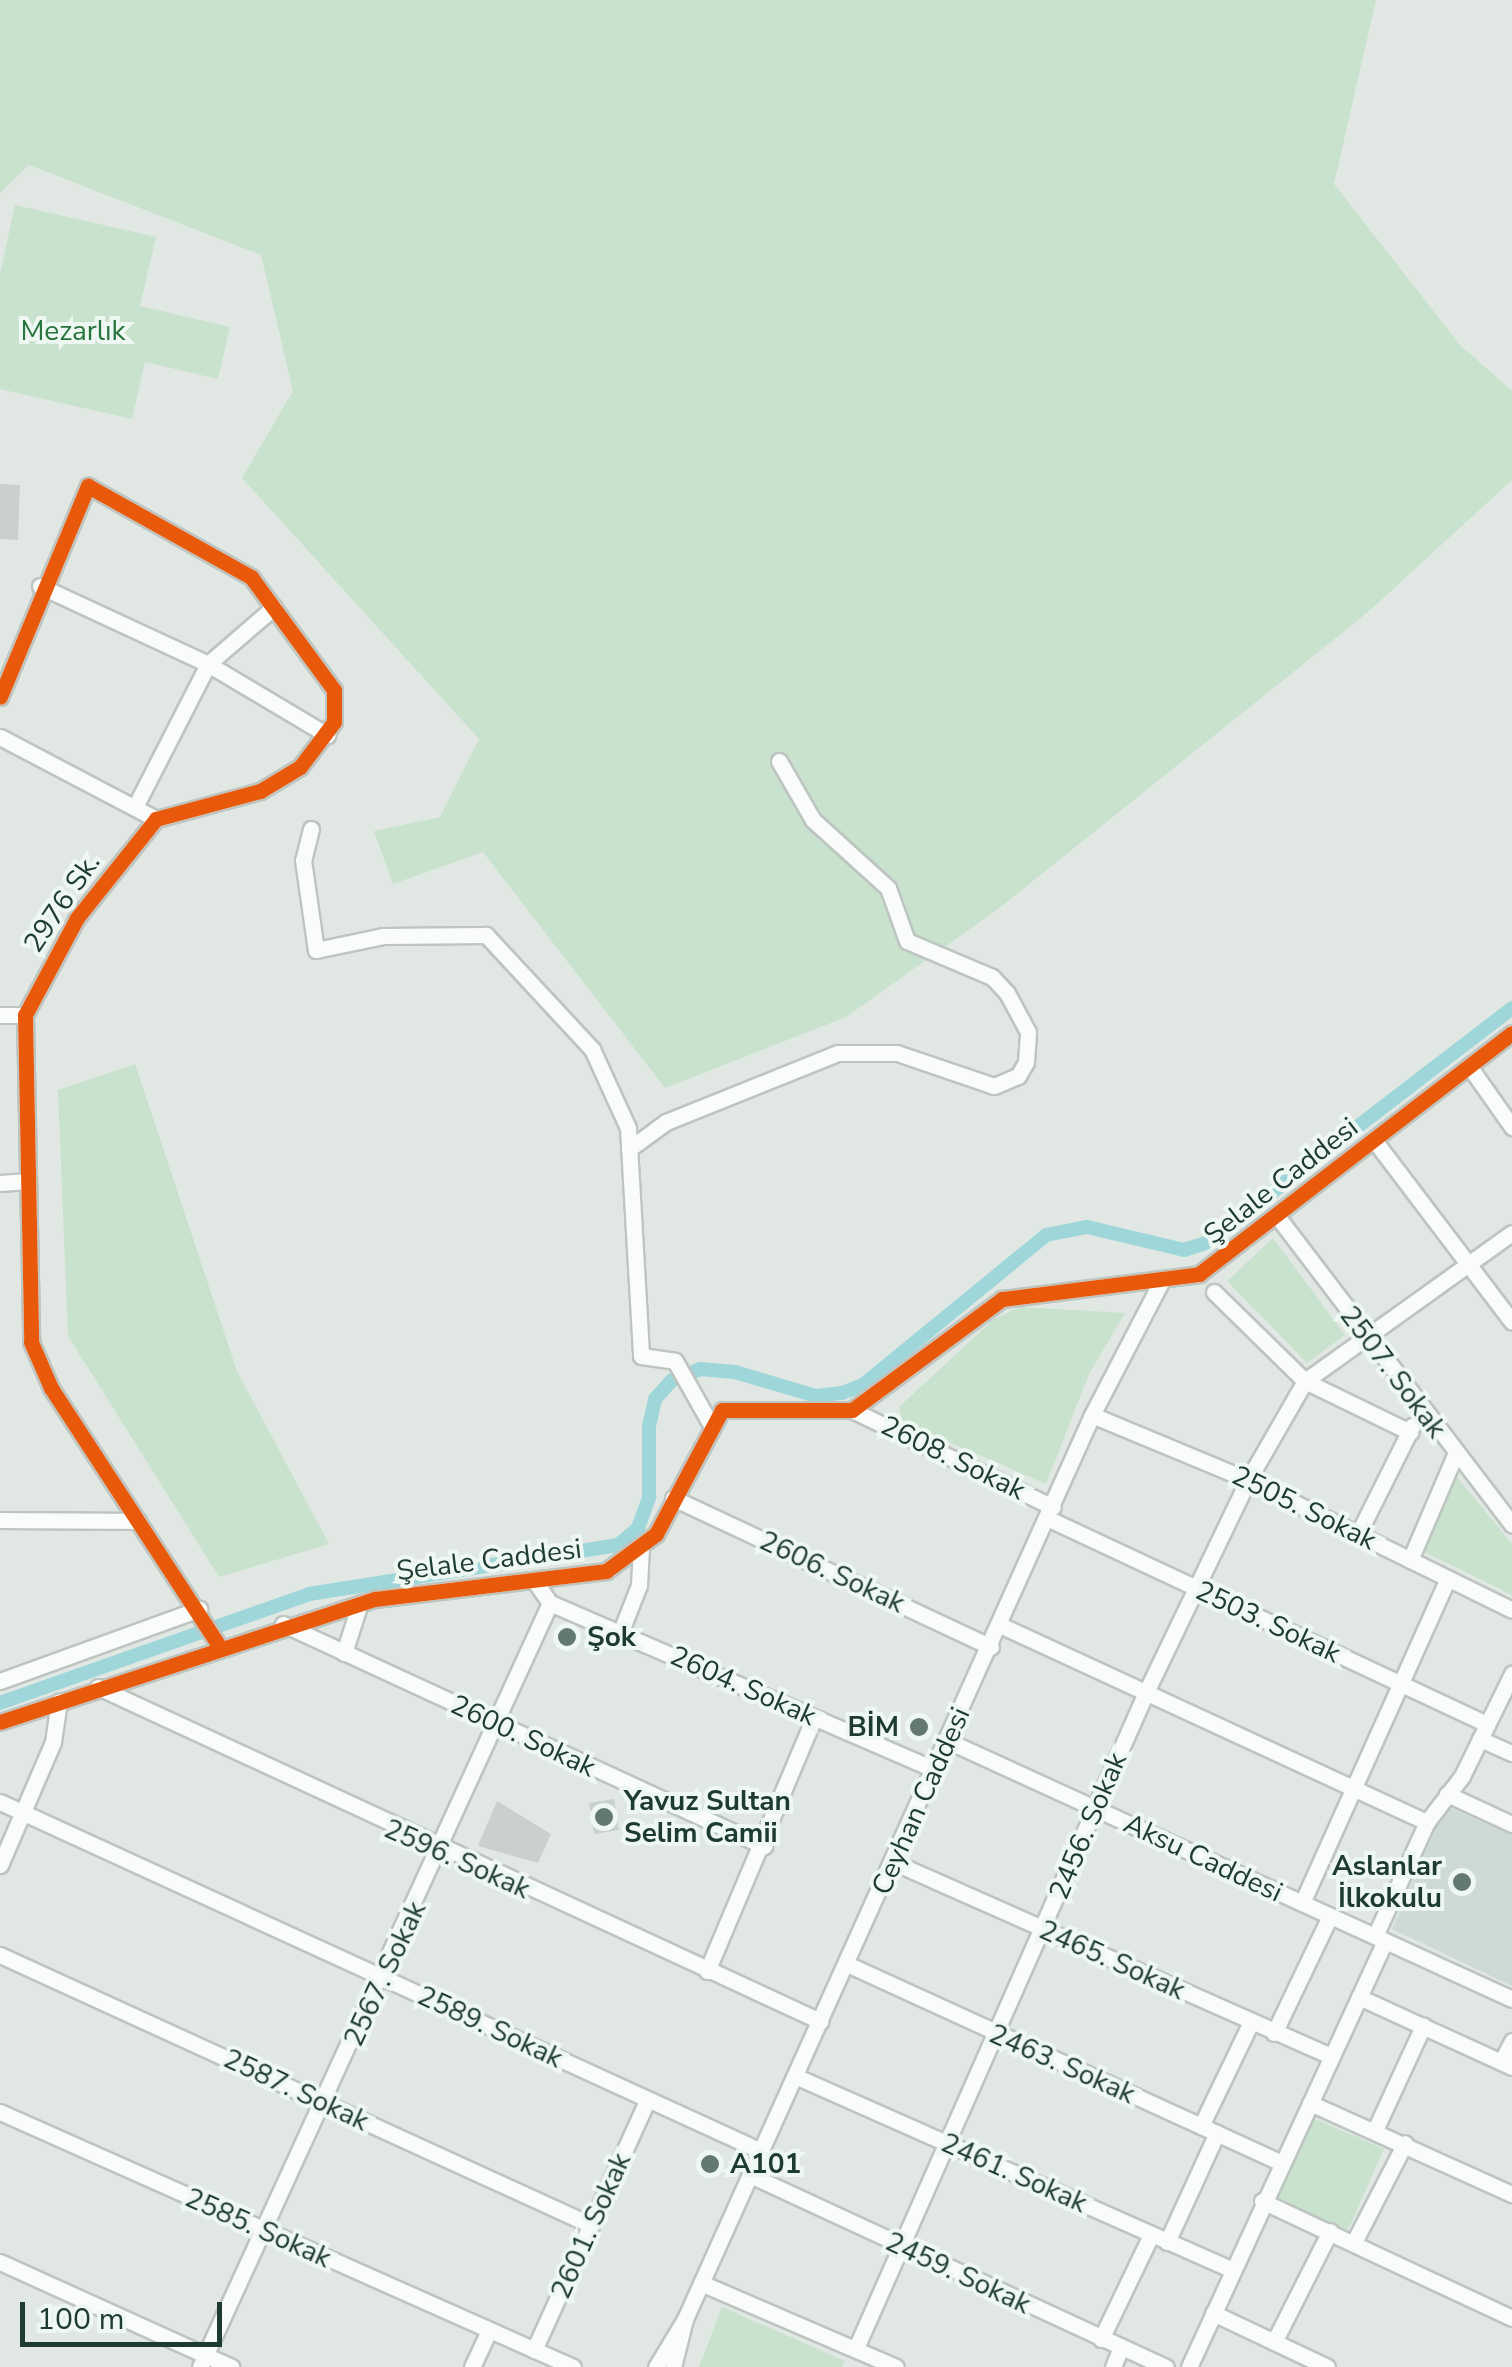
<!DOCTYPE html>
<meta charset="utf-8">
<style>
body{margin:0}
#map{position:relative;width:1512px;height:2367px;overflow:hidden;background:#e1e8e4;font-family:"Nunito Sans",sans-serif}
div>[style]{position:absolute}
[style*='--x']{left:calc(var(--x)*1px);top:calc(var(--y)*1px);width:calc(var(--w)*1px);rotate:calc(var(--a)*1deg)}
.built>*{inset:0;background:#cedad4}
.green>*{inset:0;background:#c8e2ce}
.canal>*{height:14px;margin:-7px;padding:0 7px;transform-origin:7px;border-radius:7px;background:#9ed6da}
.building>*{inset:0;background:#cad0cd}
.roads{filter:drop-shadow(2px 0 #bec5c1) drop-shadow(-2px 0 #bec5c1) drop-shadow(0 2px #bec5c1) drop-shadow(0 -2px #bec5c1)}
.minor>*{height:15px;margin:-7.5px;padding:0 7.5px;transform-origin:7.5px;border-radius:7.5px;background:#fafcfb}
.cycleway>*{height:15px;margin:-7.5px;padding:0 7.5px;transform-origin:7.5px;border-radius:7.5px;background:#e8590c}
.dots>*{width:28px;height:28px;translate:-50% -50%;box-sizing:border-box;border:5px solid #eef7f2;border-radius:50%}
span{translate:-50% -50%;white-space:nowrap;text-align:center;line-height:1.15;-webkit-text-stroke:8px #eef7f2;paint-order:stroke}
.park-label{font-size:28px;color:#26753e}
.street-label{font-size:28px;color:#1e3b31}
.poi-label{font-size:28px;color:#1e3b31;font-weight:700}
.left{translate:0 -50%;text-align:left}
.right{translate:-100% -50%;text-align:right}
.scale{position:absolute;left:20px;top:2302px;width:202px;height:45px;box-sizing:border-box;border:5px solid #1e3b31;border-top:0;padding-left:12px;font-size:30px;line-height:35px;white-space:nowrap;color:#1e3b31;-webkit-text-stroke:8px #eef7f2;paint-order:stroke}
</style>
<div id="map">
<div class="built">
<div style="clip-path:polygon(1446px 1806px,1512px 1835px,1512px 1986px,1392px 1929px)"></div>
</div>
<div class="green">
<div style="clip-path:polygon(0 0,1376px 0,1334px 184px,1460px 345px,1512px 391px,1512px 480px,1368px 612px,1002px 906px,846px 1017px,665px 1088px,483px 852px,393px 884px,374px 831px,440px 817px,479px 739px,242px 478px,293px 391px,261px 255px,29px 165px,0 193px)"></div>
<div style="clip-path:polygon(15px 205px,156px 237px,140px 306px,230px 327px,218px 379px,145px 362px,132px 419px,0 389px,0 274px)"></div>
<div style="clip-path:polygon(135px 1064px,237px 1371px,329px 1544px,219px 1577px,68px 1336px,58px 1090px)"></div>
<div style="clip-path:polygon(1273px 1238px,1345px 1335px,1307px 1363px,1227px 1281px)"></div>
<div style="clip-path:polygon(1020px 1307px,1125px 1313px,1089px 1374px,1046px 1484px,903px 1422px,899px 1407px,994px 1319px)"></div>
<div style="clip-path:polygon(1457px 1477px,1512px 1544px,1512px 1595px,1424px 1552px)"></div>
<div style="clip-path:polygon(1313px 2118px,1384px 2149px,1348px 2230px,1277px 2199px)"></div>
<div style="clip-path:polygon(722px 2307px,845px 2361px,842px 2367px,699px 2367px)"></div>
</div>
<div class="canal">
<div style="--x:0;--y:1703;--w:328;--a:-19.4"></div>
<div style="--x:309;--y:1594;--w:313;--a:-9"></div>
<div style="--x:618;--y:1545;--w:26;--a:-40"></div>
<div style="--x:638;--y:1528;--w:33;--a:-70"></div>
<div style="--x:649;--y:1497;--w:71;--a:-90"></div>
<div style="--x:649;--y:1426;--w:28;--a:-77"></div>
<div style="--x:655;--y:1399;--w:25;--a:-48"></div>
<div style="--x:672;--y:1380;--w:30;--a:-21"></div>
<div style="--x:700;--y:1369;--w:35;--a:5"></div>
<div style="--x:735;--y:1372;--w:84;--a:16.5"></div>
<div style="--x:816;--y:1396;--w:26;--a:-7"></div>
<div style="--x:842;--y:1393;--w:22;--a:-21"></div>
<div style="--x:863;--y:1385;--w:237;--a:-39.3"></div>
<div style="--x:1046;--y:1235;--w:42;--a:-11"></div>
<div style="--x:1087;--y:1227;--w:100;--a:13.3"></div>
<div style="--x:1184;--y:1250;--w:23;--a:-18"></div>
<div style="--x:1206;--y:1243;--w:386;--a:-37.5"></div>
</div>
<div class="building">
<div style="clip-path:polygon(0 484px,20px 485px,18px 540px,0 539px)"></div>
<div style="clip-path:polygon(614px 1799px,619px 1830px,594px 1834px,589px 1803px)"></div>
<div style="clip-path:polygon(497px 1801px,551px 1834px,538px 1863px,478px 1846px)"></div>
</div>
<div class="roads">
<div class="minor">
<div style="--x:40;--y:586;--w:185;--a:24.9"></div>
<div style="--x:208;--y:664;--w:139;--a:30.8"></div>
<div style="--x:0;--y:697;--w:229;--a:-67.4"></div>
<div style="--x:88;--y:486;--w:187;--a:29.2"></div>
<div style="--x:251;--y:577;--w:140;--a:53.7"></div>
<div style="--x:334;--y:690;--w:32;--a:90"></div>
<div style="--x:334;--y:722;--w:56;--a:127.1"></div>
<div style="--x:300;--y:767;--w:47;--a:149"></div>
<div style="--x:260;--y:791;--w:108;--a:164.9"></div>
<div style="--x:156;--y:819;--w:127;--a:128.6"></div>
<div style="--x:77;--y:918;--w:110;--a:118.2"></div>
<div style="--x:25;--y:1015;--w:327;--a:88.9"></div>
<div style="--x:31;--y:1342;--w:50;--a:66.5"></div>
<div style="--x:51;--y:1388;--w:308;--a:56.9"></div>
<div style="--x:0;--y:737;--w:176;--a:27.7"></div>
<div style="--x:137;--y:803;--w:156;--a:-62.9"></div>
<div style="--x:208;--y:664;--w:87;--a:-40.8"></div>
<div style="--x:311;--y:829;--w:32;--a:104"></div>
<div style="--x:303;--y:860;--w:91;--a:81.8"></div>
<div style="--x:316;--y:950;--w:68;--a:-11.8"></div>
<div style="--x:383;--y:936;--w:103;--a:-0.6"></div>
<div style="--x:486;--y:935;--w:156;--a:47.1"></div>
<div style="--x:592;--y:1049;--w:87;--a:65.5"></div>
<div style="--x:628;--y:1128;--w:228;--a:86.7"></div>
<div style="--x:641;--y:1356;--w:34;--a:8"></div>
<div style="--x:675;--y:1361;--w:71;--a:60.6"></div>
<div style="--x:0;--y:1015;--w:25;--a:0"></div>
<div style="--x:1469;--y:1066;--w:75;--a:54.8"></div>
<div style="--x:1374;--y:1140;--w:228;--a:52.8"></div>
<div style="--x:629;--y:1149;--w:46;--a:-36.1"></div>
<div style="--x:666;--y:1122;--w:185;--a:-21.9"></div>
<div style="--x:838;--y:1053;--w:59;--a:0"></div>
<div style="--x:897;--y:1053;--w:102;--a:18.8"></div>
<div style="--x:994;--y:1086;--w:26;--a:-23"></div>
<div style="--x:1018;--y:1076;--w:16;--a:-60"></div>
<div style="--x:1026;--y:1062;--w:30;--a:-86"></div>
<div style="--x:1028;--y:1032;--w:44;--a:-118.3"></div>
<div style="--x:1007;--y:993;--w:22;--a:-133"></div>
<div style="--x:992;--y:977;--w:92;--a:-157"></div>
<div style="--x:907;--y:941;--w:56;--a:-109.7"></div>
<div style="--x:888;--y:888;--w:101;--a:-137.8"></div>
<div style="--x:813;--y:820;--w:68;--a:-120"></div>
<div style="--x:0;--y:1183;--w:28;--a:-4"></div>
<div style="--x:1277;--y:1216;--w:388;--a:52.7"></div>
<div style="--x:1214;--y:1292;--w:127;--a:44.4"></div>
<div style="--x:1305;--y:1381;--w:117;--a:25.9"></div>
<div style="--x:852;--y:1410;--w:223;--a:25.8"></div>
<div style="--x:1092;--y:1415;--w:169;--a:22.6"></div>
<div style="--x:1248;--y:1480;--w:294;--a:26.2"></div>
<div style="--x:673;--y:1498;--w:351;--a:25.1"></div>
<div style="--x:1049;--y:1519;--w:484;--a:25.1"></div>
<div style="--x:0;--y:1520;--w:138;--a:0.4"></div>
<div style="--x:1358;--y:1534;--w:121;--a:-63.4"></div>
<div style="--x:1410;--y:1560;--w:114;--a:-66.8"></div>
<div style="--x:550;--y:1603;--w:420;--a:23.4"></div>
<div style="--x:283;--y:1624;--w:530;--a:24.78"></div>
<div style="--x:1000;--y:1625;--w:470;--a:24.8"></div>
<div style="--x:621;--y:1631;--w:49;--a:-68.6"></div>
<div style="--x:639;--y:1585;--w:35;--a:-87"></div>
<div style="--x:344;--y:1653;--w:52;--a:-72.3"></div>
<div style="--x:0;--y:1681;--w:212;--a:-19.9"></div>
<div style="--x:98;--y:1687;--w:796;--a:24.83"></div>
<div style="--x:0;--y:1722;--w:395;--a:-18.2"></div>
<div style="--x:375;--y:1599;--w:233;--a:-6.9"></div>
<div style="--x:606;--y:1571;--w:62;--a:-36.5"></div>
<div style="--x:656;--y:1534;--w:140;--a:-62"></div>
<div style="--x:722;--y:1410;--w:130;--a:0"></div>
<div style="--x:852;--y:1410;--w:187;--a:-36.5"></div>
<div style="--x:1002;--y:1299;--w:199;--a:-7.2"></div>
<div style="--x:1199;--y:1274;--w:395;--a:-37.6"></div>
<div style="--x:1480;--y:1739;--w:35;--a:24"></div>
<div style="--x:948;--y:1741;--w:620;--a:24.58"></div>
<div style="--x:1447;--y:1794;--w:72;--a:24.8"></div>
<div style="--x:0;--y:1802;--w:837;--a:24.64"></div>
<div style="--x:893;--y:1862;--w:479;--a:23.9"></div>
<div style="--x:0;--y:1865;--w:134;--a:-66.7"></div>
<div style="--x:53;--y:1742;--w:41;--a:-81.7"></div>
<div style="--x:1302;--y:1903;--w:356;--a:-65.8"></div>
<div style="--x:1375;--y:1936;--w:125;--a:-65.5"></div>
<div style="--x:1427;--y:1822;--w:58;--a:-52.7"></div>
<div style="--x:1462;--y:1776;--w:114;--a:-63.9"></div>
<div style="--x:0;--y:1955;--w:650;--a:24.55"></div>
<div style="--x:847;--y:1964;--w:476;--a:24.6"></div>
<div style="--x:707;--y:1971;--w:275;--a:-67.1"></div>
<div style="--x:1359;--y:1997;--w:168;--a:24.6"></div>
<div style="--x:1274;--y:2033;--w:130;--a:-64.4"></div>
<div style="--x:1501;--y:2062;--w:24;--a:-62"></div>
<div style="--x:795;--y:2076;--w:478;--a:23.9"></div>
<div style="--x:1310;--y:2103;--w:222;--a:24.3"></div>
<div style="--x:0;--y:2112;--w:627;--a:23.99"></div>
<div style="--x:1201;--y:2126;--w:115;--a:-64.3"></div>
<div style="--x:1375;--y:2130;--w:115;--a:-65.2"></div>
<div style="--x:750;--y:2175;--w:458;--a:24.8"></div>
<div style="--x:1262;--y:2201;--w:276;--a:25.1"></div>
<div style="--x:1167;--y:2242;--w:120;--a:-65.4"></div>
<div style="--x:1354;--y:2242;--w:111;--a:-62.7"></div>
<div style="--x:0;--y:2262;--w:254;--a:24.4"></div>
<div style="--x:701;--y:2283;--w:212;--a:23.3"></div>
<div style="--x:1213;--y:2313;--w:126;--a:25.3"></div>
<div style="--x:685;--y:2319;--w:991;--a:-65.76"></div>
<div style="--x:1092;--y:1415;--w:148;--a:-62.6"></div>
<div style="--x:1101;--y:2339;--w:115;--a:-64.3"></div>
<div style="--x:1274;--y:2342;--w:124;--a:-63.2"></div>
<div style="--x:856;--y:2348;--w:719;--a:-66.14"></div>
<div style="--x:1147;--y:1690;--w:233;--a:-64.3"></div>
<div style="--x:1248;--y:1480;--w:114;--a:-60.1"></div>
<div style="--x:1305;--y:1381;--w:254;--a:-35.6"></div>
<div style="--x:534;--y:2350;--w:273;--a:-65.6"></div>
<div style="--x:200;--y:2367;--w:840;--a:-65.39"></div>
<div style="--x:550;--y:1603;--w:28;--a:-125"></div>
<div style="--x:472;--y:2367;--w:40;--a:-65"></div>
<div style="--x:656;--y:2367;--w:56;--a:-58.9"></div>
<div style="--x:685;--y:2319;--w:49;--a:104"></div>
<div style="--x:1113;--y:2367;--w:22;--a:-68"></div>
<div style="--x:1189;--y:2367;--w:469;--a:-65.3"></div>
</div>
</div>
<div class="cycleway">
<div style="--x:0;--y:697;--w:229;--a:-67.4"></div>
<div style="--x:88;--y:486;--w:187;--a:29.2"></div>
<div style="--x:251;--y:577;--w:140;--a:53.7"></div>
<div style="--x:334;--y:690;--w:32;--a:90"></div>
<div style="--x:334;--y:722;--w:56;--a:127.1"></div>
<div style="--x:300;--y:767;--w:47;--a:149"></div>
<div style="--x:260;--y:791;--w:108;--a:164.9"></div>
<div style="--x:156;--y:819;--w:127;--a:128.6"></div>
<div style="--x:77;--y:918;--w:110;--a:118.2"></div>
<div style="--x:25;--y:1015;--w:327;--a:88.9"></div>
<div style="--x:31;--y:1342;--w:50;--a:66.5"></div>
<div style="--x:51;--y:1388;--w:308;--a:56.9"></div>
<div style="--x:0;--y:1722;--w:395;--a:-18.2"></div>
<div style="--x:375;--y:1599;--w:233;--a:-6.9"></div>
<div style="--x:606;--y:1571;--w:62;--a:-36.5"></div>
<div style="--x:656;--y:1534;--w:140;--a:-62"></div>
<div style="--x:722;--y:1410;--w:130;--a:0"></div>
<div style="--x:852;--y:1410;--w:187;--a:-36.5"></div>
<div style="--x:1002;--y:1299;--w:199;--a:-7.2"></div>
<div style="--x:1199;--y:1274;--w:395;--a:-37.6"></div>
</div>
<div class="dots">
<div style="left:567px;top:1637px;background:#627870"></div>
<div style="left:919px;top:1727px;background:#627870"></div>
<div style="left:604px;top:1817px;background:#627870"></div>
<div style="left:1462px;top:1882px;background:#627870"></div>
<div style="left:710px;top:2164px;background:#627870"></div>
</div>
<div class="park-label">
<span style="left:73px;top:331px">Mezarlık</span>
</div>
<div class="street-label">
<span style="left:62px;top:903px;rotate:-56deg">2976 Sk.</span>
<span style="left:1281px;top:1181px;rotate:-38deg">Şelale Caddesi</span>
<span style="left:1393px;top:1372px;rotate:53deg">2507. Sokak</span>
<span style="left:953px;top:1458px;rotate:26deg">2608. Sokak</span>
<span style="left:1304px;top:1508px;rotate:26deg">2505. Sokak</span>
<span style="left:489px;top:1560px;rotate:-7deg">Şelale Caddesi</span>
<span style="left:832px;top:1572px;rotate:25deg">2606. Sokak</span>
<span style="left:1268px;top:1622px;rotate:25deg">2503. Sokak</span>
<span style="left:743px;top:1686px;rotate:24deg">2604. Sokak</span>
<span style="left:523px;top:1736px;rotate:25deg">2600. Sokak</span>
<span style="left:921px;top:1801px;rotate:-66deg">Ceyhan Caddesi</span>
<span style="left:1088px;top:1826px;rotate:-67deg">2456. Sokak</span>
<span style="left:1203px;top:1858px;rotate:25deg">Aksu Caddesi</span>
<span style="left:457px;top:1859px;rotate:24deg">2596. Sokak</span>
<span style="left:1112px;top:1960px;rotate:24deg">2465. Sokak</span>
<span style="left:385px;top:1974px;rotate:-65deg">2567. Sokak</span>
<span style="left:490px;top:2027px;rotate:25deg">2589. Sokak</span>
<span style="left:1062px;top:2064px;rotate:24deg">2463. Sokak</span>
<span style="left:296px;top:2090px;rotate:25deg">2587. Sokak</span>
<span style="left:1014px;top:2173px;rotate:24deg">2461. Sokak</span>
<span style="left:591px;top:2226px;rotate:-66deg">2601. Sokak</span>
<span style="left:258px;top:2228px;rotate:24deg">2585. Sokak</span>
<span style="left:958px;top:2273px;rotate:25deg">2459. Sokak</span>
</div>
<div class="poi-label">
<span class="left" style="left:587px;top:1637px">Şok</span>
<span class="right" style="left:899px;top:1727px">BİM</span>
<span class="left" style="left:624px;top:1817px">Yavuz Sultan<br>Selim Camii</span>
<span class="right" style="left:1442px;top:1882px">Aslanlar<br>İlkokulu</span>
<span class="left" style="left:730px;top:2164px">A101</span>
</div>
<div class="scale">100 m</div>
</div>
